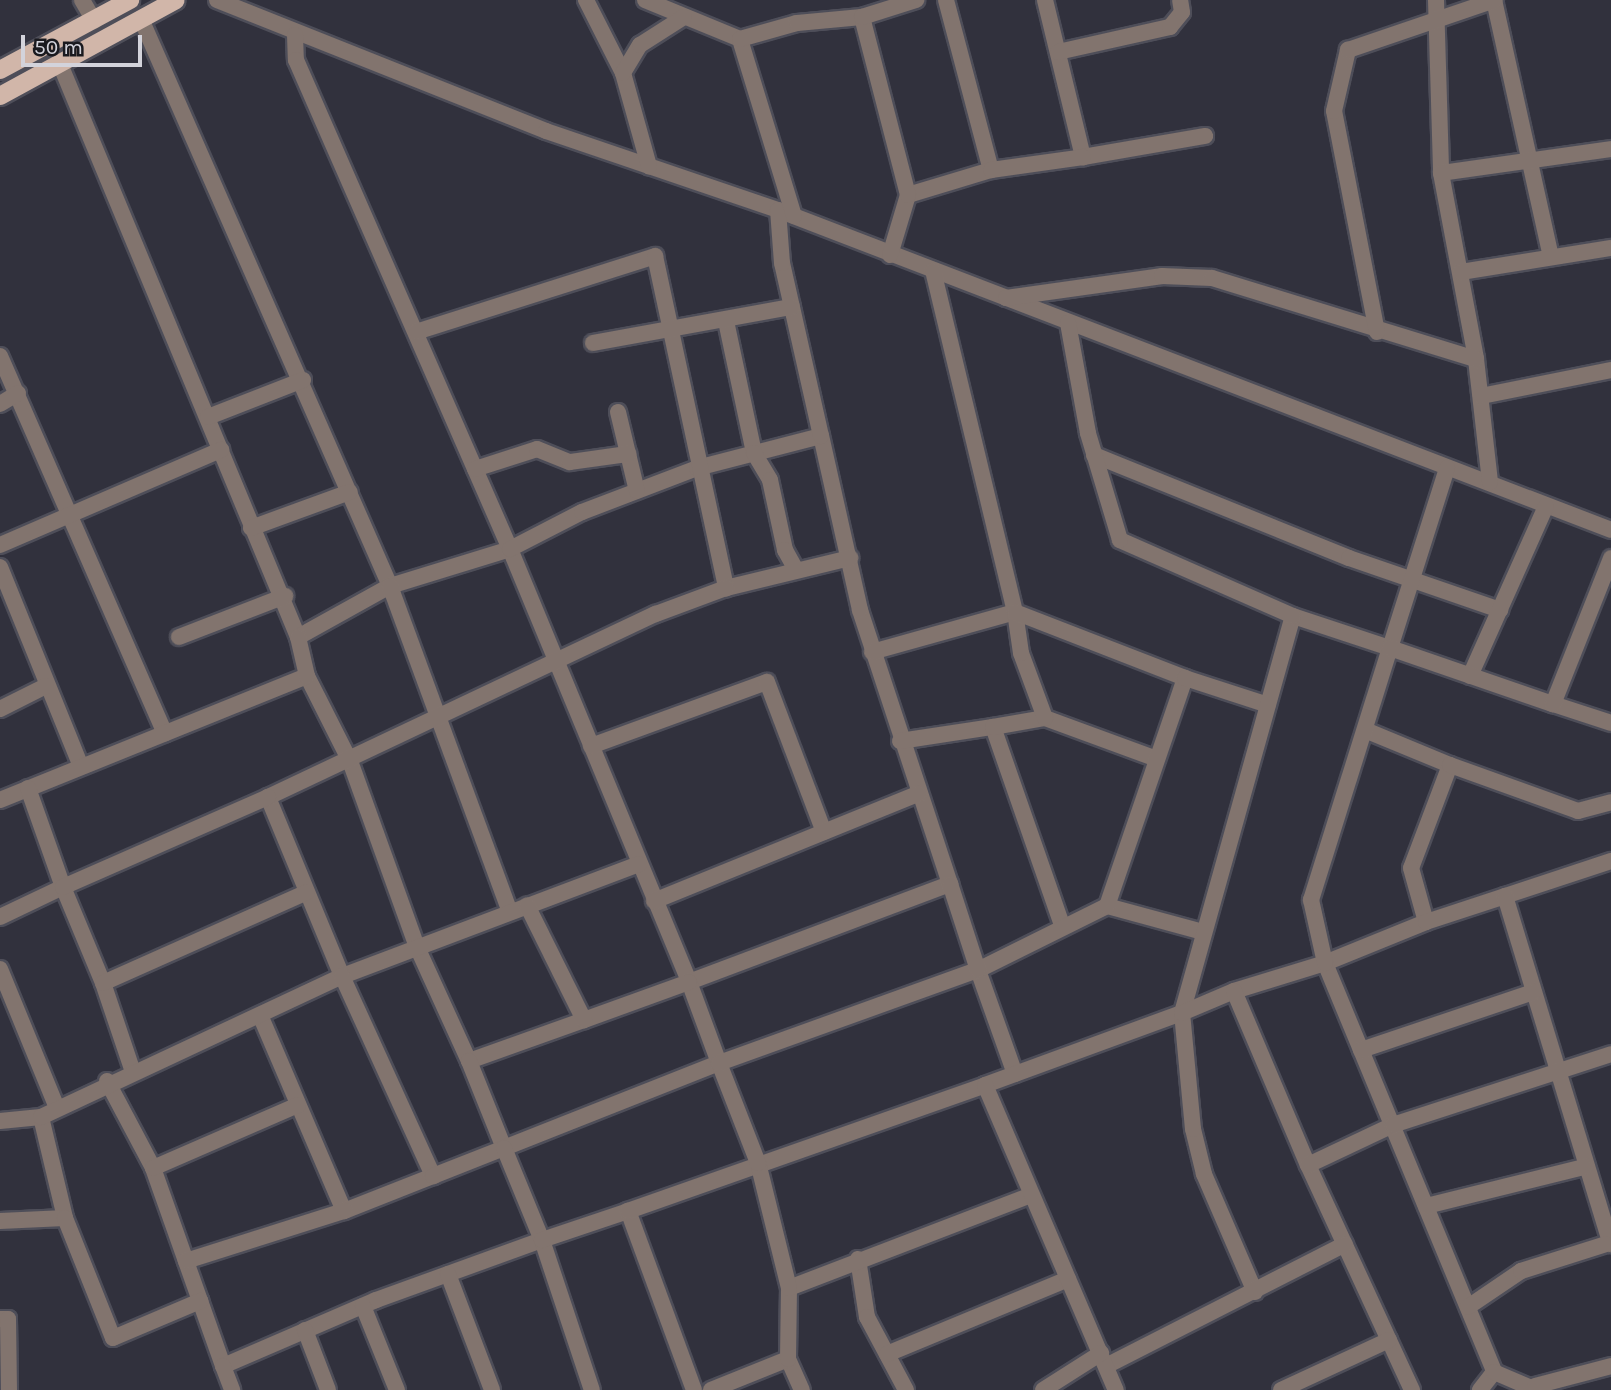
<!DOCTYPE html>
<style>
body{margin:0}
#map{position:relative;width:1611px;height:1390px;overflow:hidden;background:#31313d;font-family:Karla,sans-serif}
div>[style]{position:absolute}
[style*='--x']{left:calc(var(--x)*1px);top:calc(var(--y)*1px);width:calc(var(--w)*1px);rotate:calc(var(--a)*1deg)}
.roads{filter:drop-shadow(2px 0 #4e4e59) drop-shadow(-2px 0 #4e4e59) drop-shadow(0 2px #4e4e59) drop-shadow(0 -2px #4e4e59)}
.minor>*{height:16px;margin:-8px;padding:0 8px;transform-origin:8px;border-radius:8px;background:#82746e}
.major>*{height:18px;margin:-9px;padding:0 9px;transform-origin:9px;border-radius:9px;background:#d1b6a9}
span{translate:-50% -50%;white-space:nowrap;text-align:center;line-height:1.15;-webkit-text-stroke:5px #1a1a1f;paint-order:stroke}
.scale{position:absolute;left:21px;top:35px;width:121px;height:32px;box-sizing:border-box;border:4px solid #d3d3db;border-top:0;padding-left:9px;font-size:21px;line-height:24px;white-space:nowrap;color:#d3d3db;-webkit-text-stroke:5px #1a1a1f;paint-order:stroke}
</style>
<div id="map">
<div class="roads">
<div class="minor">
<div style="--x:82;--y:0;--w:24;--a:60"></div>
<div style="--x:217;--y:0;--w:354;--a:21.7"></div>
<div style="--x:546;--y:131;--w:245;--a:18.8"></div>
<div style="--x:778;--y:210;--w:892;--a:21.01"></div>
<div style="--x:586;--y:0;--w:82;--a:63.1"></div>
<div style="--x:623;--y:73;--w:97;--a:74.4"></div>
<div style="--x:645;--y:0;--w:103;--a:22.3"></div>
<div style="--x:946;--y:0;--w:176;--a:75.2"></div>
<div style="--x:1045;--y:0;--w:162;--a:76.4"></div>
<div style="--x:1083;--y:157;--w:124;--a:-9.8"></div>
<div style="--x:1436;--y:0;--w:173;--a:88.3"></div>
<div style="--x:1441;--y:173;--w:189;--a:79.3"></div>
<div style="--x:1476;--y:359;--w:124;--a:83.5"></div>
<div style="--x:1494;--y:0;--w:263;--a:77.5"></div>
<div style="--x:141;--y:19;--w:619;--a:66.29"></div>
<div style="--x:390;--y:586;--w:126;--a:-17.1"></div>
<div style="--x:510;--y:549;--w:469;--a:67.5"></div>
<div style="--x:689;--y:982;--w:279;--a:-20.6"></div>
<div style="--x:950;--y:884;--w:288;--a:-108.2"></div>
<div style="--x:860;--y:610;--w:178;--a:-102.6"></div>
<div style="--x:295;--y:35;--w:25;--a:88"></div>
<div style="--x:296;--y:60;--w:534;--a:66.36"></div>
<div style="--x:510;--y:549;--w:81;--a:-27.2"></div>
<div style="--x:582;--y:512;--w:123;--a:-20.9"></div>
<div style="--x:697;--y:468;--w:128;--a:-14.5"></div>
<div style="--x:821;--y:436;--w:177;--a:-102.7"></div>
<div style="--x:782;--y:263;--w:53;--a:-94.3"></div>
<div style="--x:1058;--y:52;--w:115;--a:-12.6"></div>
<div style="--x:1170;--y:27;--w:19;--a:-51"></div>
<div style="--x:1182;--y:12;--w:12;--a:-99"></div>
<div style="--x:60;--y:64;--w:620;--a:67.44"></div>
<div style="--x:298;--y:637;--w:105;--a:-29"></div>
<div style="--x:390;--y:586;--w:347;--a:69.8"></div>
<div style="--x:623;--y:73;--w:33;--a:-59"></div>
<div style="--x:640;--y:45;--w:52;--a:-32.5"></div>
<div style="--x:1441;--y:173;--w:172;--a:-8"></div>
<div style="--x:908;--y:195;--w:87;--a:-16.8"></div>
<div style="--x:991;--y:170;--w:93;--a:-8"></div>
<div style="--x:794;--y:216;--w:185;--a:-107"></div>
<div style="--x:740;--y:39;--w:59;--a:-15.7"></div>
<div style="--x:797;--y:23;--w:65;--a:-5.3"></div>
<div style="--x:890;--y:255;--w:63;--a:-73.3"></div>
<div style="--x:908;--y:195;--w:184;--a:-104.5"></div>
<div style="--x:862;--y:17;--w:57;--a:-17.5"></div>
<div style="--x:1461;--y:272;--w:152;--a:-9.1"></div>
<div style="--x:1006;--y:298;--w:158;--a:-8"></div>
<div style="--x:1162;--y:276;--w:50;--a:2.3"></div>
<div style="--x:1212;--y:278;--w:276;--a:17.1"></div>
<div style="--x:726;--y:321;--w:135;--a:78"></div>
<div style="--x:754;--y:453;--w:31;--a:59"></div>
<div style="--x:770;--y:480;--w:72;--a:77.9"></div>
<div style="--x:785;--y:550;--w:23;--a:61"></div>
<div style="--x:416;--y:332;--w:251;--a:-17.6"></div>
<div style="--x:655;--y:256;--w:340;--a:77.9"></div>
<div style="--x:726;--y:588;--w:128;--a:-13.6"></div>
<div style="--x:1377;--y:332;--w:225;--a:-101"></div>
<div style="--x:1334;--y:111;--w:63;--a:-77.1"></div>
<div style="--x:1348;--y:50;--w:155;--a:-18.8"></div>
<div style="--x:593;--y:343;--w:202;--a:-10.3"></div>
<div style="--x:0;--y:356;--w:412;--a:66.4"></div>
<div style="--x:1481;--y:396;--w:133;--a:-11.3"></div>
<div style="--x:0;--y:404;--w:21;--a:-31"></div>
<div style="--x:618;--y:412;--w:81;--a:76.5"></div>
<div style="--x:208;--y:417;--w:102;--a:-21.3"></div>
<div style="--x:1094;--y:455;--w:275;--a:22"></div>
<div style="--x:1349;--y:558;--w:160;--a:19"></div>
<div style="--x:475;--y:469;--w:65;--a:-17.9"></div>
<div style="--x:537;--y:449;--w:35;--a:22"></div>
<div style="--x:570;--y:462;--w:59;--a:-7.9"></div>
<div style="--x:251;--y:528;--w:105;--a:-20"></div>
<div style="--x:0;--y:545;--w:241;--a:-23.3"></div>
<div style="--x:0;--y:567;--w:215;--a:67.9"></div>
<div style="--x:1293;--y:616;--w:102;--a:18.3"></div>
<div style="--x:1390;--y:648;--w:189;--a:-72.4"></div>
<div style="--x:179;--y:637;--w:114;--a:-21.1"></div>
<div style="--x:872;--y:652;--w:148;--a:-15.6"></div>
<div style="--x:1015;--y:612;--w:351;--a:-103.5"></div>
<div style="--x:307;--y:676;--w:95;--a:63.2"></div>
<div style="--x:350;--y:761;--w:198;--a:70.2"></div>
<div style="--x:417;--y:947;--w:125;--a:65.5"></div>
<div style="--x:469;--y:1061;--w:122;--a:-19.6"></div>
<div style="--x:1470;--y:676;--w:186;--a:-65.9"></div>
<div style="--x:1553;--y:704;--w:61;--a:18.1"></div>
<div style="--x:0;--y:709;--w:51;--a:-26.6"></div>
<div style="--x:1045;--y:718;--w:119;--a:20.1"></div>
<div style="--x:1365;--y:730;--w:92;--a:22.4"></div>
<div style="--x:1450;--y:765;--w:110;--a:110.7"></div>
<div style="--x:1411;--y:868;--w:56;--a:74.5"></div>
<div style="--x:1426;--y:922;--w:109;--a:157.9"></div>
<div style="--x:1325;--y:963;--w:443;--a:67.5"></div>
<div style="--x:1494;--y:1372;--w:23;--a:128"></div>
<div style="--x:900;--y:741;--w:94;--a:-8.6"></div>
<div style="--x:591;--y:746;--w:187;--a:-20"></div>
<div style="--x:767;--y:682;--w:160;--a:69.2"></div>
<div style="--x:1450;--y:765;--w:136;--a:19.8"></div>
<div style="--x:1578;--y:811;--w:34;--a:-15"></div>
<div style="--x:0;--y:800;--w:331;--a:-22"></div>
<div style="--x:307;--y:676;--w:40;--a:-103"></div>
<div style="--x:639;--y:864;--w:317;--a:159.3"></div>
<div style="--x:342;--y:976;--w:194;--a:-112.5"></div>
<div style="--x:268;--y:797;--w:429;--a:-25.3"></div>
<div style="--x:656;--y:614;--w:75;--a:-20.4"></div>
<div style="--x:1505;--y:896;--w:112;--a:-18.3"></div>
<div style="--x:654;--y:901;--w:285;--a:-22.1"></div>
<div style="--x:1107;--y:906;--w:99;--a:15.2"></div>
<div style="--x:0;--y:917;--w:70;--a:-25.5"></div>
<div style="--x:63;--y:887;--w:105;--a:-109.5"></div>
<div style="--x:1426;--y:922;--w:83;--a:-18.2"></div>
<div style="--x:1505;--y:896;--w:364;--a:73.1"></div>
<div style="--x:1062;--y:925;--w:210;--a:-109.2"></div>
<div style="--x:993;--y:727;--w:53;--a:-9.8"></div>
<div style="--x:1045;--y:718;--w:69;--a:-110.3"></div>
<div style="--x:1021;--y:653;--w:41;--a:-98.3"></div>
<div style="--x:1015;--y:612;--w:182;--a:21.2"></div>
<div style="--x:0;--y:969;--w:150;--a:67.7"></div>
<div style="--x:103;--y:983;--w:104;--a:-112.6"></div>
<div style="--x:63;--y:887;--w:224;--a:-23.7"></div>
<div style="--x:1234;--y:991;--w:95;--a:-17.1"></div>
<div style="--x:1325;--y:963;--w:65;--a:-102.5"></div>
<div style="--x:1311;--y:900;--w:264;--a:-72.6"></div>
<div style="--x:1390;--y:648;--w:172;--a:19"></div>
<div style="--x:1553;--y:704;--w:157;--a:-68.3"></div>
<div style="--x:260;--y:1015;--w:213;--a:66.8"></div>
<div style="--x:344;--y:1211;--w:96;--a:-21.5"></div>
<div style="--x:1361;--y:1050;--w:182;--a:-18.6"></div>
<div style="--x:469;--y:1061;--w:94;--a:68.1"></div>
<div style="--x:504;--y:1148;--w:231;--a:-21.6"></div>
<div style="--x:719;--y:1063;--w:86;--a:-110.3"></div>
<div style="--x:689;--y:982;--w:112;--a:160.1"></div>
<div style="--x:584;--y:1020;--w:128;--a:-116.4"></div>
<div style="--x:133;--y:1072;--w:94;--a:-108.6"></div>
<div style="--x:103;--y:983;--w:223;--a:-24"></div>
<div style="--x:1015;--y:1074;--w:110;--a:-109.6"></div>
<div style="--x:978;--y:970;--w:144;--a:-26.4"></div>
<div style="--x:1107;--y:906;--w:241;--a:-71.1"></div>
<div style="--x:1185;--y:678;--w:87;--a:18"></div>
<div style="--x:107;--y:1081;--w:98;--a:62.1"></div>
<div style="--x:153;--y:1168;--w:210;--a:70.5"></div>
<div style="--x:223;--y:1366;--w:167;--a:-23.3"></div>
<div style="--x:376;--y:1300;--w:177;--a:-19.9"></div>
<div style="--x:542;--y:1240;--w:158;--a:71.6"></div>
<div style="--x:985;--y:1085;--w:210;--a:-20.1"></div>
<div style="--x:1182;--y:1013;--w:412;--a:-74.4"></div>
<div style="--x:1293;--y:616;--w:189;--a:-156.3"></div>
<div style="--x:1120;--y:540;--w:112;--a:-106.7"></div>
<div style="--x:1088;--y:433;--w:112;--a:-100.3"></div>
<div style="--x:41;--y:1117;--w:104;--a:76.6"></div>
<div style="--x:0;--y:1121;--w:41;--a:-5.6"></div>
<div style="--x:41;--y:1117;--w:332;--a:-25.1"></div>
<div style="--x:342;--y:976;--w:220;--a:65.5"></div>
<div style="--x:433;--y:1176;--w:76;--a:-21.5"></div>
<div style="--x:504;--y:1148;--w:100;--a:67.6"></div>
<div style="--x:542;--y:1240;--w:91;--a:-18.6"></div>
<div style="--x:1308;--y:1165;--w:248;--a:65.2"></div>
<div style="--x:153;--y:1168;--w:158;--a:-23.5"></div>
<div style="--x:1426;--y:1206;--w:163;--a:-13.9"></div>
<div style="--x:0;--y:1221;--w:65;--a:-2.6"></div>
<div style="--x:65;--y:1218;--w:129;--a:68.2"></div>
<div style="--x:113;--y:1338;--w:95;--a:-23"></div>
<div style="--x:858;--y:1259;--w:59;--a:81.2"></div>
<div style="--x:867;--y:1317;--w:83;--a:61.9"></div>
<div style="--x:186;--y:1261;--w:166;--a:-17.6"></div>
<div style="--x:448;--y:1274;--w:124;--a:69.2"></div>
<div style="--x:789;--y:1288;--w:257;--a:-21"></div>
<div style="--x:1255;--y:1292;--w:129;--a:-113.4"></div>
<div style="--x:1204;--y:1174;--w:46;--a:-103.7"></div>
<div style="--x:1193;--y:1129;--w:117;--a:-95.4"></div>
<div style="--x:1182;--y:1013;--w:56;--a:-22.9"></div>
<div style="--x:1234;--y:991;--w:189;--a:67"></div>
<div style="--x:1308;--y:1165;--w:94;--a:-25.2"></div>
<div style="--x:1393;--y:1125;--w:229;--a:-18"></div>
<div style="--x:363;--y:1306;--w:91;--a:68"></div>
<div style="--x:1468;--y:1307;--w:64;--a:-34.2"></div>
<div style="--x:1521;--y:1271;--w:89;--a:-17.6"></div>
<div style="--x:0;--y:1319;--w:8;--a:0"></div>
<div style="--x:8;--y:1319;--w:71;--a:89.2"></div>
<div style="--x:305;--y:1330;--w:64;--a:69"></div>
<div style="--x:887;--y:1354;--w:196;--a:-22.5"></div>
<div style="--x:788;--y:1359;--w:34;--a:66"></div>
<div style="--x:223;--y:1366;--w:26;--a:69"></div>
<div style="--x:1106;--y:1366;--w:268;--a:-27"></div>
<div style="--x:1494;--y:1372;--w:46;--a:23.2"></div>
<div style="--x:1535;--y:1386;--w:79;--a:-14.7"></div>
<div style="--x:694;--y:1390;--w:191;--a:-110.2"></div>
<div style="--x:628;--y:1211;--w:379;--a:-19.4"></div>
<div style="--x:985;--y:1085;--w:332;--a:66.8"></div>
<div style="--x:711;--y:1390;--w:83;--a:-21.9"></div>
<div style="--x:788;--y:1359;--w:71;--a:-89.2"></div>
<div style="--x:789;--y:1288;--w:129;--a:-103.9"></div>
<div style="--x:758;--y:1163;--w:107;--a:-111.3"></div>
<div style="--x:719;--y:1063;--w:275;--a:-19.8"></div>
<div style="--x:978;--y:970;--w:90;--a:-108"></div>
<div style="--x:1043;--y:1390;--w:69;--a:-32.5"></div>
<div style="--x:1281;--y:1390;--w:119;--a:-24.8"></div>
</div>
<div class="major">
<div style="--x:0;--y:70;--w:148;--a:-28.3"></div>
<div style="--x:0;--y:96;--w:200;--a:-28.6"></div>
</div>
</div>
<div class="scale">50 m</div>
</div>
